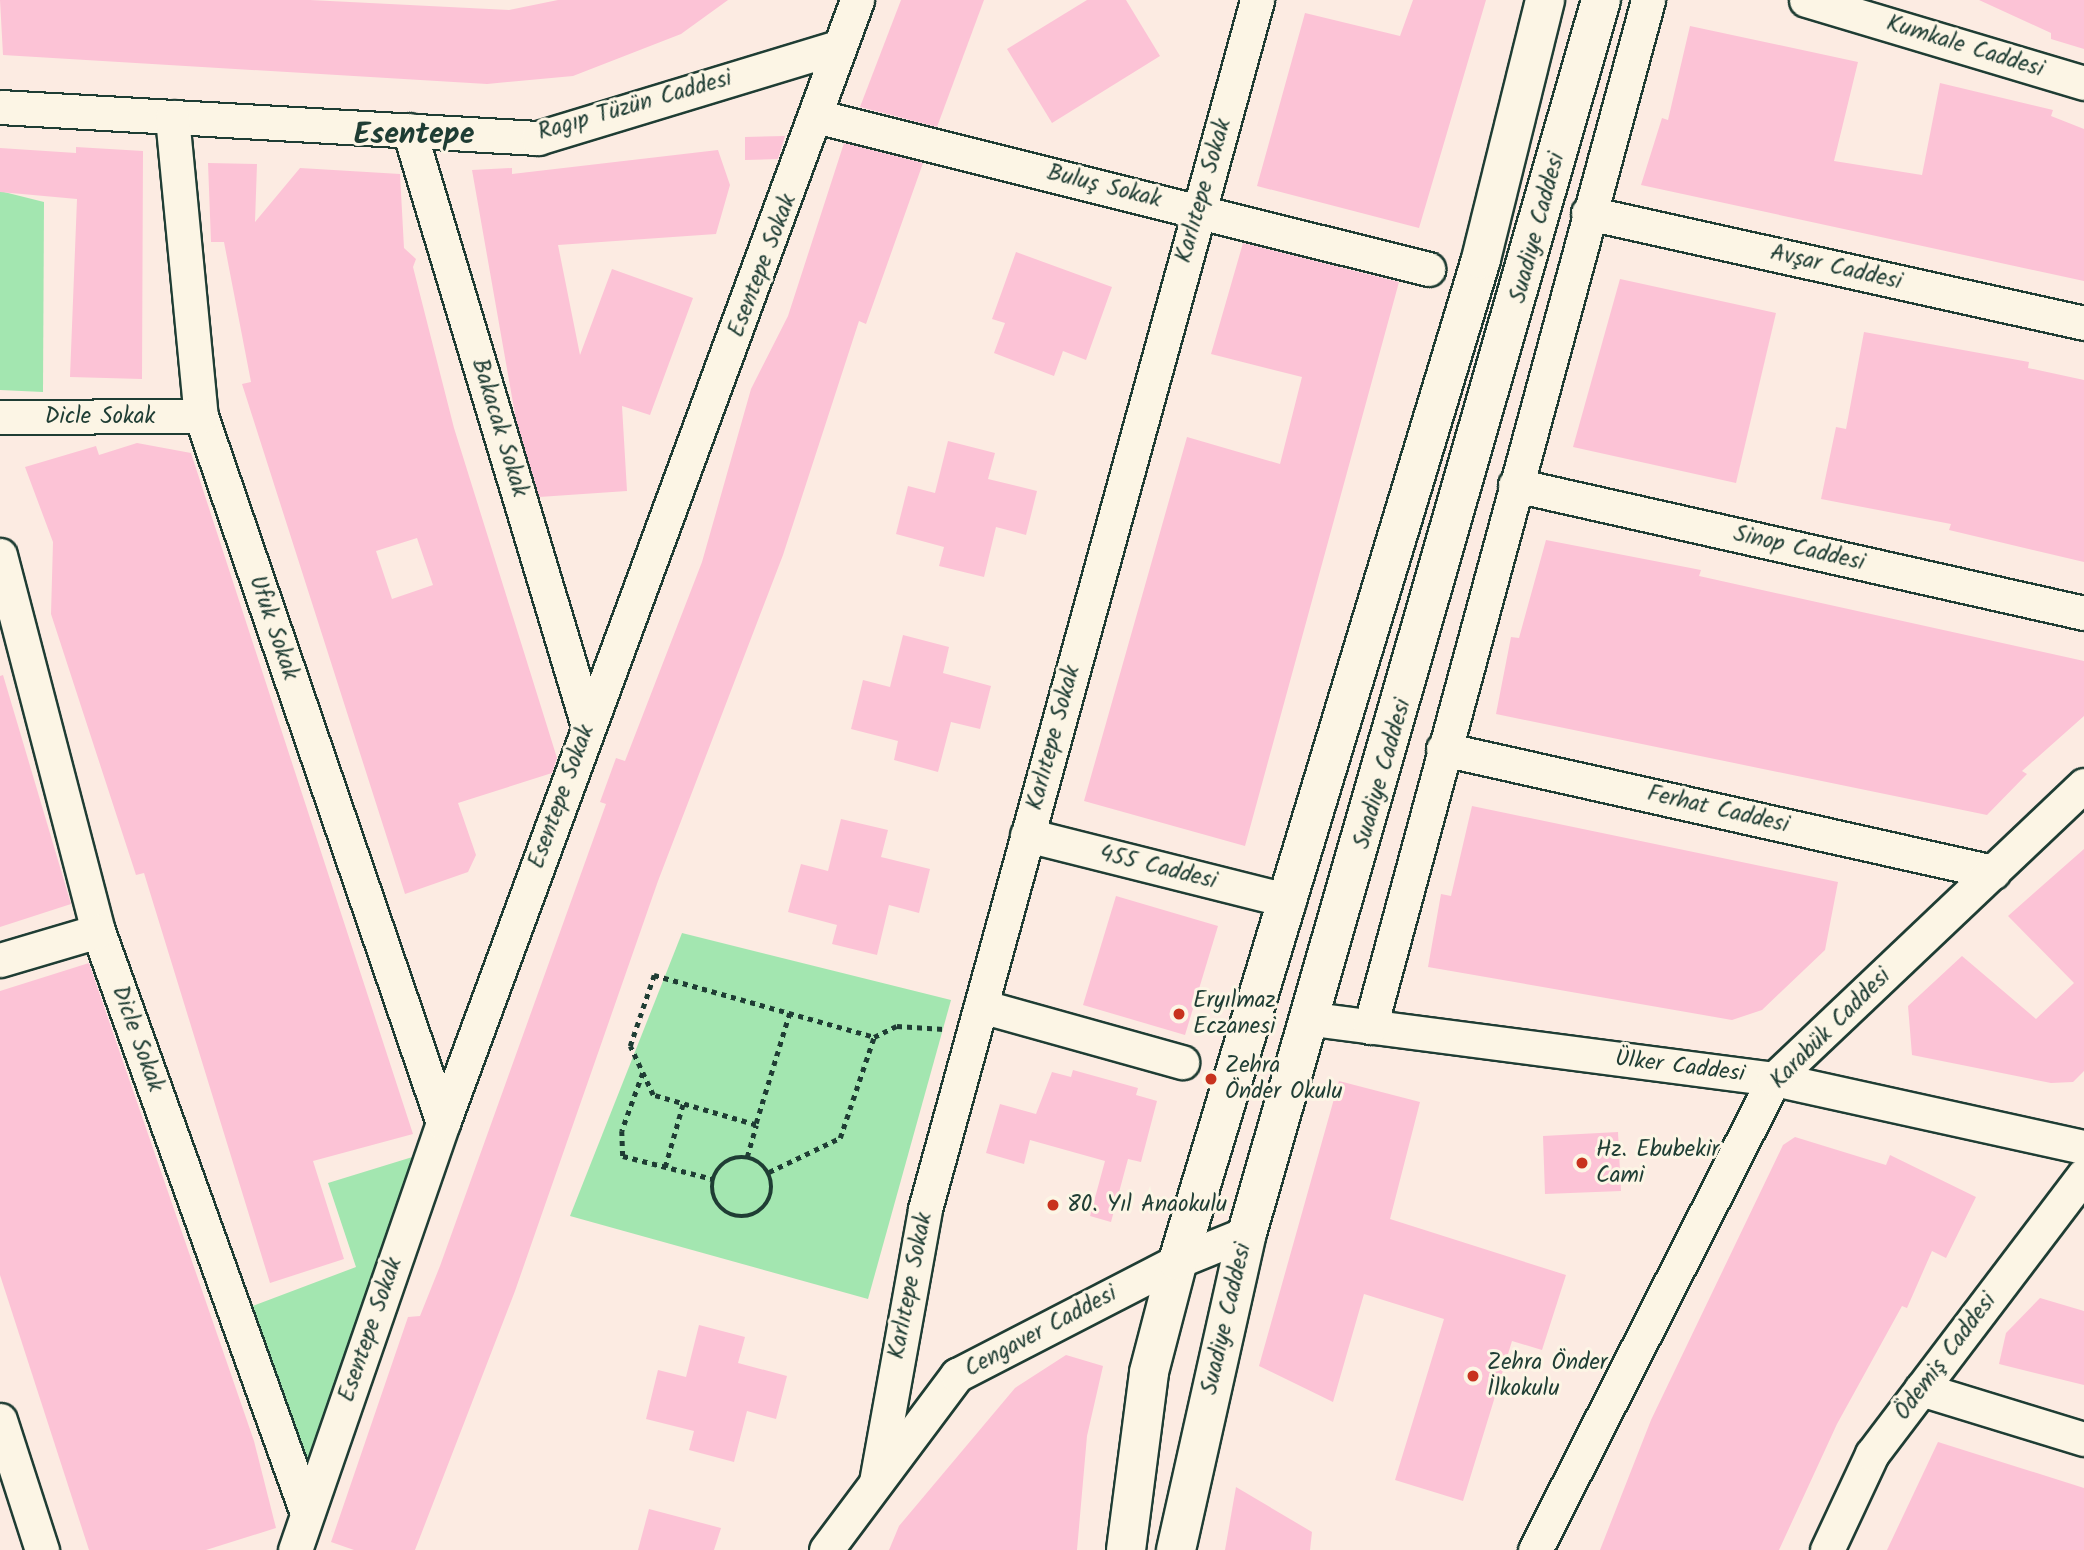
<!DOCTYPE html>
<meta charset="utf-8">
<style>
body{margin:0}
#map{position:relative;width:2084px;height:1550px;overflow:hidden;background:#fcebe2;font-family:Kalam,sans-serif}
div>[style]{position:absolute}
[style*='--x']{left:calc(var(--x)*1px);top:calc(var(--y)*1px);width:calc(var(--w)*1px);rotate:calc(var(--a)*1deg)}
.green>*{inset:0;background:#a3e6b0}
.building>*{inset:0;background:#fcc3d6}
.path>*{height:4.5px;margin-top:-2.25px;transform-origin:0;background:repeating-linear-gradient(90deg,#1f3d34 0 5px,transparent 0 10px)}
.path>.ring{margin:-2.25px;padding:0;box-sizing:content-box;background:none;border:4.5px solid #1f3d34;border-radius:50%}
.roads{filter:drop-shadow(2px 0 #1f3d34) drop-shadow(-2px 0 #1f3d34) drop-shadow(0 2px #1f3d34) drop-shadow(0 -2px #1f3d34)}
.minor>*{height:33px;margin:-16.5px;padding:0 16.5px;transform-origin:16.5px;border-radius:16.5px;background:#fcf5e5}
.secondary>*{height:38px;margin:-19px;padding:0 19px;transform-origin:19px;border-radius:19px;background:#fcf5e5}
.dots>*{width:19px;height:19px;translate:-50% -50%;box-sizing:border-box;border:4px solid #fcf5e5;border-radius:50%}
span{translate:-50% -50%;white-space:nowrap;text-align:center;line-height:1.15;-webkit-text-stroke:6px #fcf5e5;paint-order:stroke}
.street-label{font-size:23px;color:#1f3d34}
.poi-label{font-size:23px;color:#1f3d34}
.left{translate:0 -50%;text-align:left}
.district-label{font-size:30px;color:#1f3d34;font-weight:700}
</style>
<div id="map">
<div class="green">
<div style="clip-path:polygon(0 191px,44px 202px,43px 392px,0 390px)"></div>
<div style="clip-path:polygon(682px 933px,951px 1000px,868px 1299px,570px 1216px)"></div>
<div style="clip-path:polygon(419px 1155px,310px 1476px,250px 1307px,356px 1267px,328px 1183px)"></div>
</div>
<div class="building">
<div style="clip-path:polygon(0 0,310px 0,509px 10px,558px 0,728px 0,681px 34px,573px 76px,487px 84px,3px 55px)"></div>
<div style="clip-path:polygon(901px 0,984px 0,937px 127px,860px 107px)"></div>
<div style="clip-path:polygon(1087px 0,1126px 0,1160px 56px,1052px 123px,1007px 49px)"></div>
<div style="clip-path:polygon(1413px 0,1486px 0,1419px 228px,1257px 186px,1305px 13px,1400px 36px)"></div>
<div style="clip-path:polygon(1979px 0,2084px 0,2084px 49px,2051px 39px,2051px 33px)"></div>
<div style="clip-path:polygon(1690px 26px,1858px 62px,1834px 161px,1922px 175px,1940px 83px,2053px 110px,2051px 116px,2084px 129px,2084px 281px,1641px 185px,1662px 118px,1668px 120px)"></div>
<div style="clip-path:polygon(785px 136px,778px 159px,745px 160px,745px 137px)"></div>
<div style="clip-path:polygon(844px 143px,923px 163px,866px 324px,859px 321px,783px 555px,658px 881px,515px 1291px,415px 1550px,354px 1550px,331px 1542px,408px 1317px,420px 1316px,440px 1266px,606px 804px,600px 802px,616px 758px,625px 761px,702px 562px,751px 389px,788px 316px)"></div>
<div style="clip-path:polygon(76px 147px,143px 151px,142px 379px,70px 377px,77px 199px,0 192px,0 148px,76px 153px)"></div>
<div style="clip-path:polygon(718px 150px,730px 185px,716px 234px,558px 245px,580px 355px,612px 269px,693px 298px,650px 415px,622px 406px,627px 491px,539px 497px,516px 420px,472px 170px,512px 168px,512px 174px)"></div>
<div style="clip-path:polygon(evenodd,208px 163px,257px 164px,255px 222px,300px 168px,400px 174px,404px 248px,416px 259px,413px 267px,454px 428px,557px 758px,552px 773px,458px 803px,476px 855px,468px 872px,405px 894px,242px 384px,251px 382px,224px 242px,211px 242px,208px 163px,417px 538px,433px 585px,392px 599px,376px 551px,417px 538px)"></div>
<div style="clip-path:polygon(1243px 243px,1399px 282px,1245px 846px,1084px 801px,1187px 437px,1280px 464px,1302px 377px,1211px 354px)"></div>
<div style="clip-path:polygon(1016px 252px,1112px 287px,1086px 360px,1063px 351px,1054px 376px,994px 353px,1005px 323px,992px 319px)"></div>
<div style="clip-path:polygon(1620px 279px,1776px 313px,1736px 483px,1573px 447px)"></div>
<div style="clip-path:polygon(1864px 332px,2029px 362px,2028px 368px,2084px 380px,2084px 562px,1949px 530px,1951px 524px,1821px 499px,1836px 427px,1846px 429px)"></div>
<div style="clip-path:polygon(948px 441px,995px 453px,988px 479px,1037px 491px,1026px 535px,996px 527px,984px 577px,939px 566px,944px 547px,896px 534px,908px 486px,935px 493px)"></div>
<div style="clip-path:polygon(137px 443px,191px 453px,413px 1134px,313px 1161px,344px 1259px,270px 1283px,144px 873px,136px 875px,51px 614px,53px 542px,25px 467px,96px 446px,99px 455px)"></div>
<div style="clip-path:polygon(1546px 540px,1701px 570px,1699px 576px,2084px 661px,2084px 716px,2022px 771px,2027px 774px,1987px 815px,1496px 714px,1511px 637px,1519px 638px)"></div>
<div style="clip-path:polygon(903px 635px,949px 647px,943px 673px,991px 686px,980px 729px,951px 722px,938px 772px,894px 760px,898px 741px,851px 729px,863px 680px,890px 687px)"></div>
<div style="clip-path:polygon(3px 675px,71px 904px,0 927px,0 676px)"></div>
<div style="clip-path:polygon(1472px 806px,1838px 882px,1825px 950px,1762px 1010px,1732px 1020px,1428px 967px,1441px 894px,1451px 896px)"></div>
<div style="clip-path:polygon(841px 819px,888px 830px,881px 857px,930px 869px,919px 913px,889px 905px,877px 955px,832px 944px,837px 925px,788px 912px,801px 864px,828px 871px)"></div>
<div style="clip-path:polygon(2084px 849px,2084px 1071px,2073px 1082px,2051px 1083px,1912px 1055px,1908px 1006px,1962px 956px,2036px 1019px,2074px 983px,2008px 916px)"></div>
<div style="clip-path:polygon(1116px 896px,1218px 926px,1185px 1035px,1083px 1005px)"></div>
<div style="clip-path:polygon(89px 963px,254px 1441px,276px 1528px,206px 1550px,89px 1550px,0 1275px,0 991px)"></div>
<div style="clip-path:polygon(1073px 1070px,1138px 1088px,1136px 1095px,1157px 1101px,1141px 1162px,1128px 1159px,1111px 1222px,1090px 1216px,1105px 1161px,1030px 1140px,1024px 1164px,986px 1153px,1000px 1104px,1036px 1114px,1052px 1072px,1071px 1077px)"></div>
<div style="clip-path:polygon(1339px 1081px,1420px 1102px,1390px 1219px,1566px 1275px,1542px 1350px,1512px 1341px,1463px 1501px,1395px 1480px,1444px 1319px,1364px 1294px,1333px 1402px,1259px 1366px)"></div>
<div style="clip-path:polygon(1618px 1132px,1621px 1191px,1545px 1194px,1543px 1136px)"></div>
<div style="clip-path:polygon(1795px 1137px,1886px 1165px,1890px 1155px,1976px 1197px,1946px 1258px,1932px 1251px,1907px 1308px,1902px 1306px,1837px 1424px,1779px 1550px,1600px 1550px,1651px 1420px,1783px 1145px)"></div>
<div style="clip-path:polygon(2040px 1298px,2084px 1311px,2084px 1385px,1999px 1364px,2006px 1333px)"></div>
<div style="clip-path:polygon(699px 1325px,745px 1337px,738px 1363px,787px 1376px,776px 1419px,747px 1411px,734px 1462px,689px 1450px,694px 1431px,646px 1419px,658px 1370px,686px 1377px)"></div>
<div style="clip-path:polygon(1066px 1355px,1103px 1366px,1087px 1436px,1077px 1550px,889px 1550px,899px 1526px,1015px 1388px)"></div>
<div style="clip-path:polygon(1938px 1442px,2084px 1488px,2084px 1550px,1887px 1550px)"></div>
<div style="clip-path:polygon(1236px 1487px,1312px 1532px,1310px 1550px,1225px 1550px)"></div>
<div style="clip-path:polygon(649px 1509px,721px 1528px,714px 1550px,638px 1550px)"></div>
</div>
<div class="path">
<div style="--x:790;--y:1013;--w:117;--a:106.9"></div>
<div style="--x:756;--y:1125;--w:107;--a:-163.8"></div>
<div style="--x:653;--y:1095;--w:54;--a:-115.1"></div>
<div style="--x:630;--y:1046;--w:75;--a:-71.3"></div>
<div style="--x:654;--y:975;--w:229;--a:15.7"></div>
<div style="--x:874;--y:1037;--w:25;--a:-26"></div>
<div style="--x:897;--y:1026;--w:47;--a:3.7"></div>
<div style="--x:643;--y:1073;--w:62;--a:109.9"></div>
<div style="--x:622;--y:1131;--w:25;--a:88"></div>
<div style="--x:623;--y:1156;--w:93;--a:14.3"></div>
<div class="ring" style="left:712px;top:1157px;width:55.5px;height:55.5px"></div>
<div style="--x:747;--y:1157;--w:33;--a:-74"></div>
<div style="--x:665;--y:1167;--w:66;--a:-74.1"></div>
<div style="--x:769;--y:1172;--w:79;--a:-25.6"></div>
<div style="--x:840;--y:1138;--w:107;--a:-71.4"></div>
</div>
<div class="roads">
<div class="minor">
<div style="--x:1806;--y:0;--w:290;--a:16.6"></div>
<div style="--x:0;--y:107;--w:539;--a:3.3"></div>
<div style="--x:538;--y:138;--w:313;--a:-16.9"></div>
<div style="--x:172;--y:117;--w:300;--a:84.5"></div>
<div style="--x:201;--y:416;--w:747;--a:71.1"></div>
<div style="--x:819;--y:117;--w:628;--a:14.01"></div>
<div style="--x:409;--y:130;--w:622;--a:73.28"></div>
<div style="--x:1588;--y:213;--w:508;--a:12.5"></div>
<div style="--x:0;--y:417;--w:201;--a:-0.3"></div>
<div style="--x:1515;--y:485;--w:583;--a:12.68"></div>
<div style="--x:0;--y:555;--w:389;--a:75.4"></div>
<div style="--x:98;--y:931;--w:618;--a:70.25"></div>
<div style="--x:1443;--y:749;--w:564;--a:12.61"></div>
<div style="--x:1027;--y:835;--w:270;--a:14.1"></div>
<div style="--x:0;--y:960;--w:102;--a:-16.5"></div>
<div style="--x:981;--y:1006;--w:209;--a:15.6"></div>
<div style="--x:1313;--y:1019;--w:465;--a:7.4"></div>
<div style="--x:1774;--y:1079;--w:317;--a:12.4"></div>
<div style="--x:1370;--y:1027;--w:1064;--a:-74.85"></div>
<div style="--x:1921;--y:1389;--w:170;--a:17.1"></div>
<div style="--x:0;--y:1420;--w:137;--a:72.1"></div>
<div style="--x:876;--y:1482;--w:277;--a:-79.8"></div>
<div style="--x:925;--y:1209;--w:1254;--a:-74.64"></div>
<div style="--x:295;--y:1550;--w:452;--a:-70.9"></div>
<div style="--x:443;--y:1123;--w:1197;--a:-69.76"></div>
<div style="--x:826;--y:1550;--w:219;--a:-53.2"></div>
<div style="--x:957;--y:1375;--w:249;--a:-27.3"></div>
<div style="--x:1178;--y:1261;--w:74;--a:-22.1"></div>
<div style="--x:1535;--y:1550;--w:528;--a:-63.1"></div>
<div style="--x:1774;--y:1079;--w:427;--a:-43.5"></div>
<div style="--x:1827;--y:1550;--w:106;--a:-64.9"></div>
<div style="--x:1872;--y:1454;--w:350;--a:-52.8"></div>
</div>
<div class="secondary">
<div style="--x:1126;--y:1550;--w:179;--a:-82.6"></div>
<div style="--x:1149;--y:1372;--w:115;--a:-75.4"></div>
<div style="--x:1178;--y:1261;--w:1047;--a:-73.17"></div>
<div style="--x:1481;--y:259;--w:267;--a:-76.1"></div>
<div style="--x:1176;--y:1550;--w:325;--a:-77.4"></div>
<div style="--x:1247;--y:1233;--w:1283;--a:-73.98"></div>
</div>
</div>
<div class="dots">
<div style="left:1179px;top:1014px;background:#c8321e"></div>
<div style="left:1211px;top:1079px;background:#c8321e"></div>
<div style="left:1582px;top:1163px;background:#c8321e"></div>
<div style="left:1053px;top:1205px;background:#c8321e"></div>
<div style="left:1473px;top:1376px;background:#c8321e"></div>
</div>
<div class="street-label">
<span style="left:1965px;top:47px;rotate:17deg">Kumkale Caddesi</span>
<span style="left:635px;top:106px;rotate:-16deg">Ragıp Tüzün Caddesi</span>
<span style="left:1104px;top:187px;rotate:14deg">Buluş Sokak</span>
<span style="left:1204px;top:191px;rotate:-74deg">Karlıtepe Sokak</span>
<span style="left:1538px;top:228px;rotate:-75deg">Suadiye Caddesi</span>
<span style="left:763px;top:266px;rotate:-69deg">Esentepe Sokak</span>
<span style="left:1836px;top:268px;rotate:13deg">Avşar Caddesi</span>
<span style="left:100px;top:417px">Dicle Sokak</span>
<span style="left:499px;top:428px;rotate:73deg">Bakacak Sokak</span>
<span style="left:1799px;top:549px;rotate:13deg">Sinop Caddesi</span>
<span style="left:273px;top:628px;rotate:71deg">Ufuk Sokak</span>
<span style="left:1054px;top:738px;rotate:-75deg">Karlıtepe Sokak</span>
<span style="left:1383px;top:774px;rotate:-74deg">Suadiye Caddesi</span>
<span style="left:562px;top:797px;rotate:-70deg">Esentepe Sokak</span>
<span style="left:1718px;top:810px;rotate:13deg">Ferhat Caddesi</span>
<span style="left:1158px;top:868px;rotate:14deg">455 Caddesi</span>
<span style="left:1831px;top:1029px;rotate:-45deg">Karabük Caddesi</span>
<span style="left:137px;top:1039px;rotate:70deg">Dicle Sokak</span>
<span style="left:1680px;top:1067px;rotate:7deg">Ülker Caddesi</span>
<span style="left:911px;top:1286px;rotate:-79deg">Karlıtepe Sokak</span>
<span style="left:1227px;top:1319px;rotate:-77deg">Suadiye Caddesi</span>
<span style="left:371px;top:1330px;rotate:-71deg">Esentepe Sokak</span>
<span style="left:1041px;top:1332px;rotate:-28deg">Cengaver Caddesi</span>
<span style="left:1946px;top:1357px;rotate:-53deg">Ödemiş Caddesi</span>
</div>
<div class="poi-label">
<span class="left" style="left:1193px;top:1014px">Eryılmaz<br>Eczanesi</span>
<span class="left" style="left:1225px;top:1079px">Zehra<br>Önder Okulu</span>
<span class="left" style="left:1596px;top:1163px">Hz. Ebubekir<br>Cami</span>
<span class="left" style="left:1067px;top:1205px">80. Yıl Anaokulu</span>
<span class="left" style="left:1487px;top:1376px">Zehra Önder<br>İlkokulu</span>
</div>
<div class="district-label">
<span style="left:414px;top:135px">Esentepe</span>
</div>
</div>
